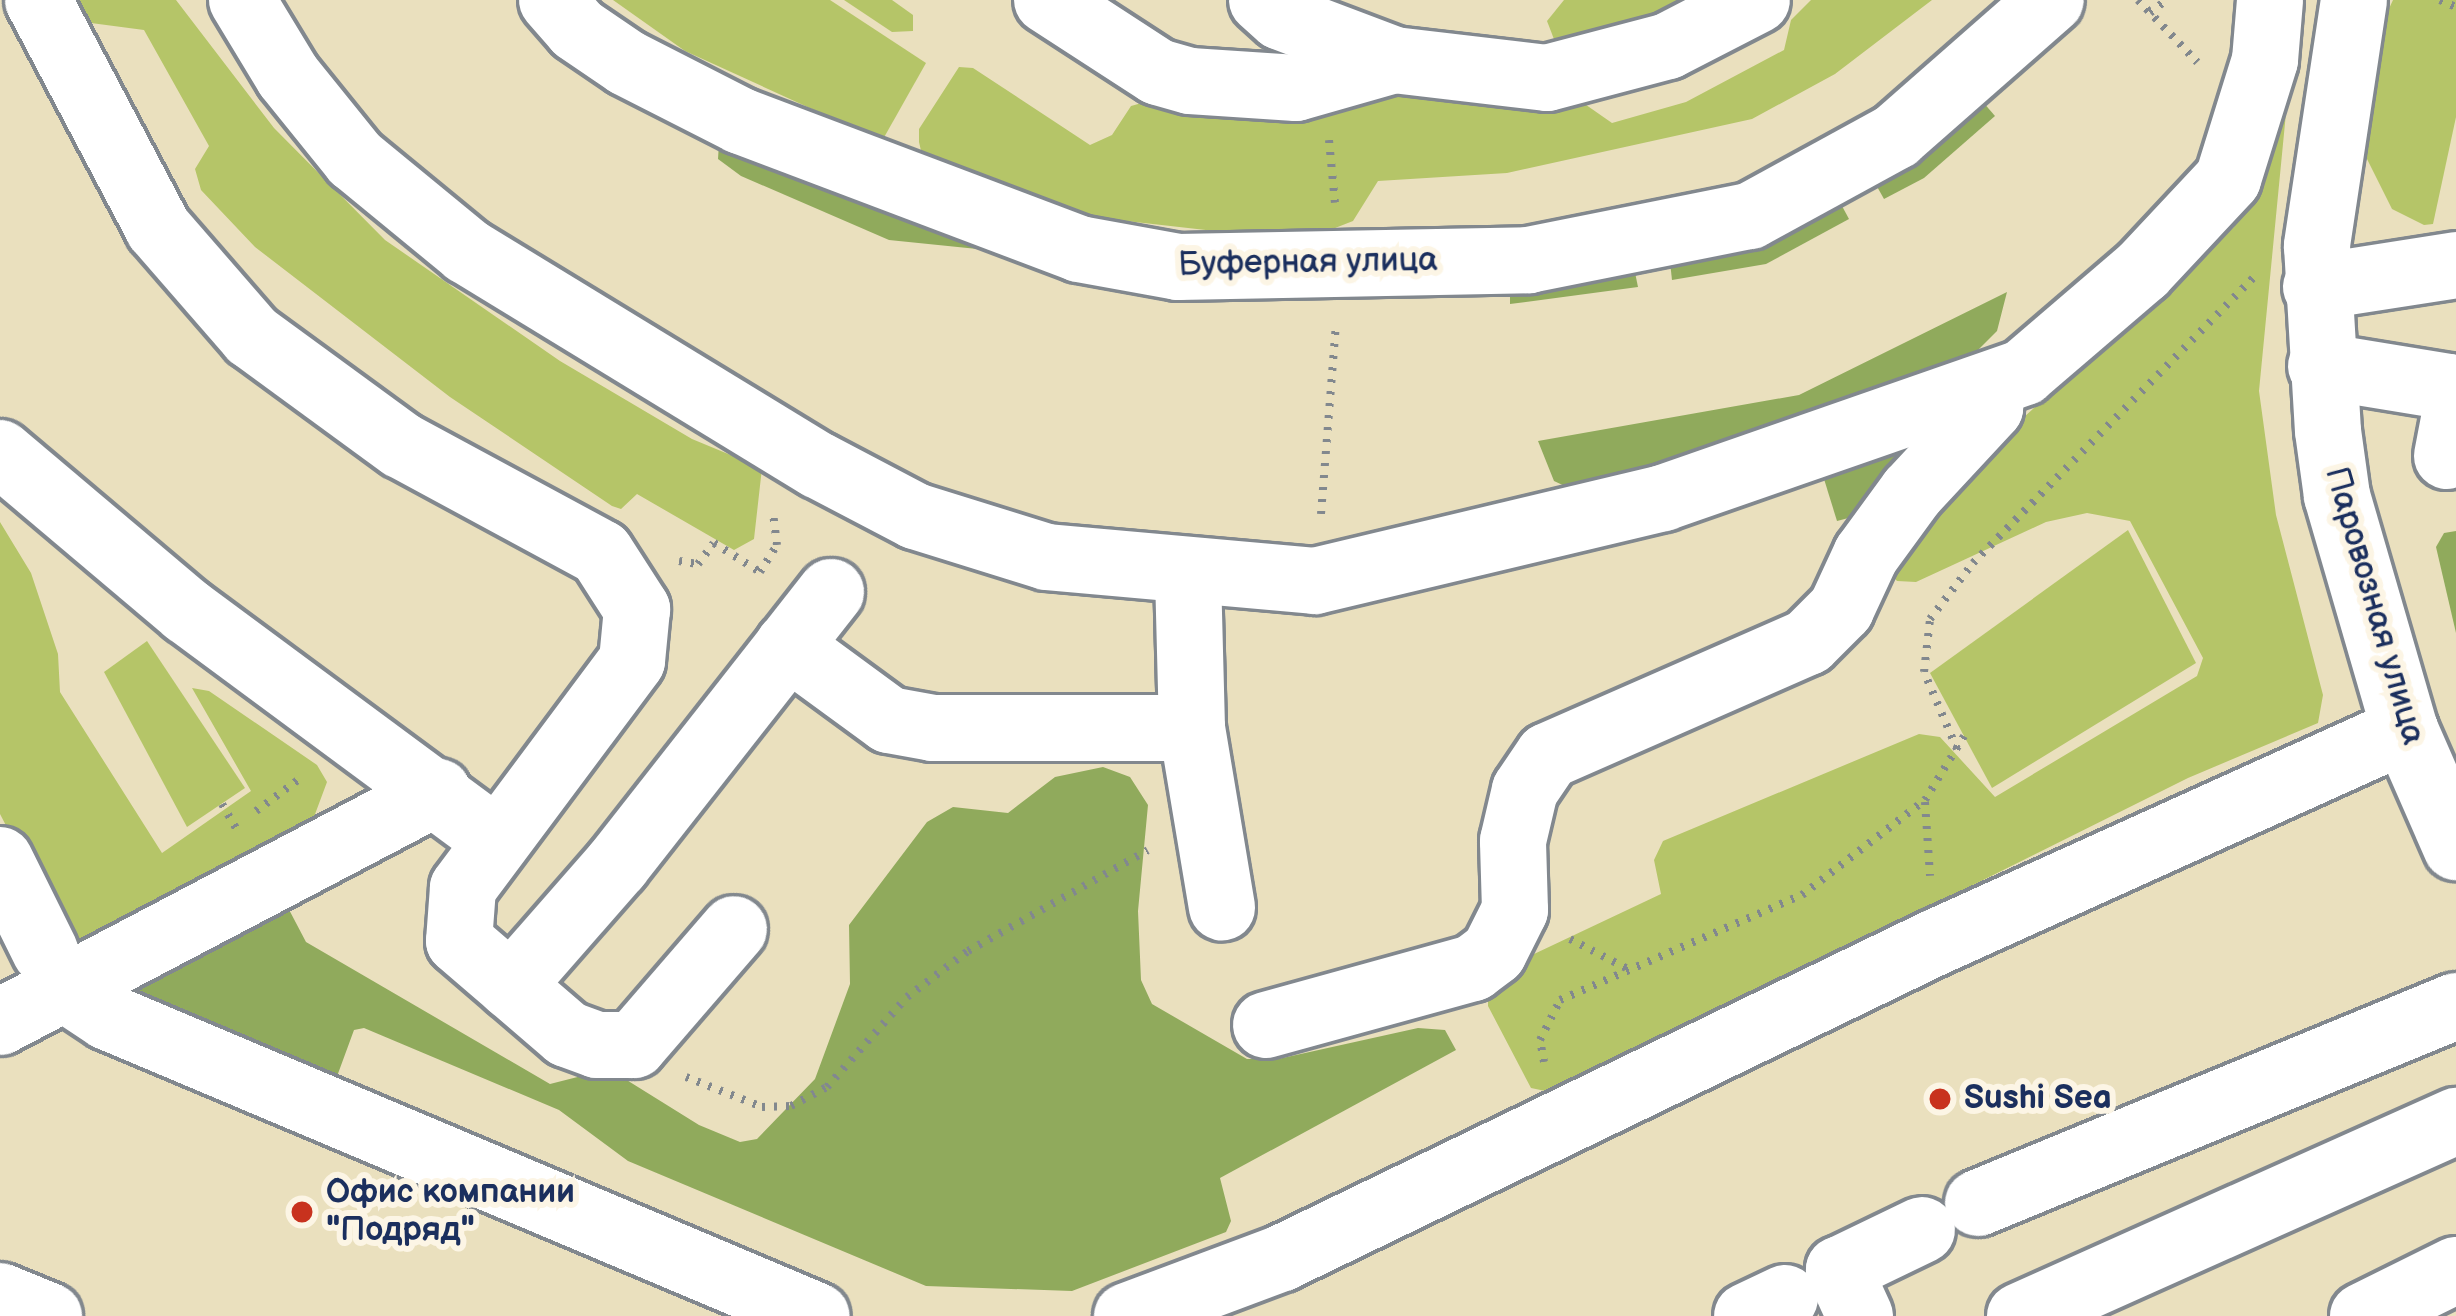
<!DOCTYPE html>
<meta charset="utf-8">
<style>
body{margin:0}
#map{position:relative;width:2456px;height:1316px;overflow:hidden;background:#eae0be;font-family:"Balsamiq Sans",sans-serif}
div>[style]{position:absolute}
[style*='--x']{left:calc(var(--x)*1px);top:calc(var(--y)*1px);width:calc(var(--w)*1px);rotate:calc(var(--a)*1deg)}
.green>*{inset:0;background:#b5c568}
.forest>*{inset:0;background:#90aa5c}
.path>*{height:8px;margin-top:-4px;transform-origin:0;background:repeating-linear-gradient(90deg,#82888e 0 3px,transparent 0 12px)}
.roads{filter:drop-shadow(3px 0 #82888e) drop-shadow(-3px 0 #82888e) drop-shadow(0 3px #82888e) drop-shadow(0 -3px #82888e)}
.minor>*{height:66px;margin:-33px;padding:0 33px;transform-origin:33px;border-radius:33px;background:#fff}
.major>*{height:66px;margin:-33px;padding:0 33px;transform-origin:33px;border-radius:33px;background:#fff}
.dots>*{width:33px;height:33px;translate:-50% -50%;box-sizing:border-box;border:6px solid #fcf5e5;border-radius:50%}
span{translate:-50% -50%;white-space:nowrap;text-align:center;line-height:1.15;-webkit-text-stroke:12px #fcf5e5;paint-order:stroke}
.street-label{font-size:33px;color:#1b2f5e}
.poi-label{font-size:33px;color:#1b2f5e;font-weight:700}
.left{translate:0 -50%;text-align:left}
</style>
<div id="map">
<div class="green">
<div style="clip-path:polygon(69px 0,176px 0,274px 128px,385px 240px,560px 361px,692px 439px,762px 468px,754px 539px,734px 550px,637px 494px,621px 509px,612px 506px,450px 397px,255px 247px,201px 190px,195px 169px,209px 146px,144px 30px,91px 23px)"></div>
<div style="clip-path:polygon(613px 0,830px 0,926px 63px,882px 141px,685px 51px)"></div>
<div style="clip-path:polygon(844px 0,892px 0,913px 15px,913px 31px,892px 32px)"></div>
<div style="clip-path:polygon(1564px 0,1705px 0,1557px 47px,1547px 21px)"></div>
<div style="clip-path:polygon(1811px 0,1932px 0,1835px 74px,1752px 119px,1507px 173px,1378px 181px,1353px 221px,1302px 241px,1082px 216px,922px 155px,919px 142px,919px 129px,959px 67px,973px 68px,1090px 145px,1112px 135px,1131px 106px,1156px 99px,1402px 87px,1579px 100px,1612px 123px,1686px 102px,1784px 50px,1791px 20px)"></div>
<div style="clip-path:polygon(2393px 0,2456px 0,2456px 117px,2433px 224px,2424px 225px,2392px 209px,2364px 153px,2369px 52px)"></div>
<div style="clip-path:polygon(2286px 113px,2259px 391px,2276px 515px,2323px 695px,2318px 723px,2188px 778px,1555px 1093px,1531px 1088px,1488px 1006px,1488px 985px,1513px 964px,1661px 894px,1654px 860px,1663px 841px,1919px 734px,1940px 737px,1995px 797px,2197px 676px,2203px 658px,2130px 521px,2087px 513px,2046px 522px,1916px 582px,1897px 581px,1888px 571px,1928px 504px,2234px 227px,2273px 117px)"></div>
<div style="clip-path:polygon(0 522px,31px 573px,58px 654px,60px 692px,162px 853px,251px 791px,192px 688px,209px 691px,317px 765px,327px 782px,311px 825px,79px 951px,66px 941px,0 814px)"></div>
<div style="clip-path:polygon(2128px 530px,2196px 663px,1992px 788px,1930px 673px)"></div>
<div style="clip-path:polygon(147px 641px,245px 788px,187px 827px,104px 672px)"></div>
</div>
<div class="forest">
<div style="clip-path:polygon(1976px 94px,1995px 116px,1924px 178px,1884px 199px,1871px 176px)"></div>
<div style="clip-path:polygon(719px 143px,997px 251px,889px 240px,741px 176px,718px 159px)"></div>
<div style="clip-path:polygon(1835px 193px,1849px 219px,1766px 264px,1672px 280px,1669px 253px)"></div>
<div style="clip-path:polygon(1632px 258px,1638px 287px,1510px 304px,1510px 277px)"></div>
<div style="clip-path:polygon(2007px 292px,1997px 331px,1967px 361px,1620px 479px,1569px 488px,1554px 481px,1538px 441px,1799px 395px)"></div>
<div style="clip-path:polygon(1909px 444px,1915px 445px,1856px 516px,1837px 521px,1824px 479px,1831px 472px)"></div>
<div style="clip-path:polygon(2456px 531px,2456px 633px,2436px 547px,2444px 533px)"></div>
<div style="clip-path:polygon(1103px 767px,1130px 777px,1148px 805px,1138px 911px,1141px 980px,1152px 1004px,1247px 1059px,1278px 1059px,1418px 1028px,1445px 1030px,1456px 1050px,1220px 1178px,1231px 1221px,1226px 1232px,1072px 1291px,926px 1286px,628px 1161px,559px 1110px,364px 1028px,354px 1030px,332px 1090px,125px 1010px,114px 978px,285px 902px,306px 942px,550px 1084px,609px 1069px,699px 1125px,740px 1142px,757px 1139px,815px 1079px,850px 984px,849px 925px,927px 822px,953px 807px,1008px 813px,1055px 777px)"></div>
</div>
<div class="path">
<div style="--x:2138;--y:0;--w:86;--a:46.4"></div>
<div style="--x:2440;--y:0;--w:17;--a:24"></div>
<div style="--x:2150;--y:13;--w:21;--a:-39"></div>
<div style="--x:1329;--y:140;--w:63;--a:84.6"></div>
<div style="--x:1321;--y:514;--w:190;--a:-85.5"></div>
<div style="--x:679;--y:561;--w:19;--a:9"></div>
<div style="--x:698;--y:564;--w:26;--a:-53"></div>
<div style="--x:714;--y:543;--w:54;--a:32.2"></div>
<div style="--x:760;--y:572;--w:32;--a:-58"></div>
<div style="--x:777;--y:545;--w:33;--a:-97"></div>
<div style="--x:1957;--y:749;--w:84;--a:-113.2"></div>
<div style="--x:1924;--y:672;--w:53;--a:-83.5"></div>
<div style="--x:1930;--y:619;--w:71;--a:-52.5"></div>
<div style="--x:1973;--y:563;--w:402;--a:-45.5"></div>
<div style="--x:1925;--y:802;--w:74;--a:86.1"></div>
<div style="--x:222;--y:804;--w:28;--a:60"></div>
<div style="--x:256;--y:811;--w:57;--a:-36.5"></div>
<div style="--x:1570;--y:939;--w:63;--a:27.4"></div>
<div style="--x:1544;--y:1062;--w:22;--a:-100"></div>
<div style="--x:1540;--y:1040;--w:45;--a:-63.4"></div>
<div style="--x:1560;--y:1000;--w:264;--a:-23.5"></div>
<div style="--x:1802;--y:895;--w:155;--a:-37.7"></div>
<div style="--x:1925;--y:800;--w:75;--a:-58.6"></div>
<div style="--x:686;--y:1077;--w:82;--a:21.5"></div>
<div style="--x:762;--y:1107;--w:29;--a:-2"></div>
<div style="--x:791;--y:1106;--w:41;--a:-27.8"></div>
<div style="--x:827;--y:1087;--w:120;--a:-48.4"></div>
<div style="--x:907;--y:997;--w:76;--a:-37"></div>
<div style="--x:968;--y:951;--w:206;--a:-29.3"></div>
</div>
<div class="roads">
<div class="minor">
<div style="--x:38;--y:0;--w:258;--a:62.2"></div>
<div style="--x:158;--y:228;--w:143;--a:49"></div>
<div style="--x:252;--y:336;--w:185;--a:36.2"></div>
<div style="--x:401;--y:445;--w:227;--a:28.4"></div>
<div style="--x:601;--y:553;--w:67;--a:57.3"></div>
<div style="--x:637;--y:609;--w:52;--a:95.5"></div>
<div style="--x:632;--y:661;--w:283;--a:126.7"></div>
<div style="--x:463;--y:888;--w:53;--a:94.3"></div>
<div style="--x:459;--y:941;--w:143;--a:40.7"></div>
<div style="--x:567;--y:1034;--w:32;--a:20"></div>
<div style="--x:597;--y:1045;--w:37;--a:0"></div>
<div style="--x:634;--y:1045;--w:153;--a:-49.2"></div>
<div style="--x:242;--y:0;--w:89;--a:58.8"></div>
<div style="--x:288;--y:76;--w:107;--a:51.1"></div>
<div style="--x:355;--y:159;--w:145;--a:39.4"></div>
<div style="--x:467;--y:251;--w:411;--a:31.4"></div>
<div style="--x:818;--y:465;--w:110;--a:27.7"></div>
<div style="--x:915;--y:516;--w:138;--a:17.3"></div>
<div style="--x:1047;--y:557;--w:269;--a:5.1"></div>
<div style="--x:1315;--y:581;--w:358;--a:-13.4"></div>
<div style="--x:1663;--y:498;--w:382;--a:-19.2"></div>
<div style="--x:2024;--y:372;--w:155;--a:-40.6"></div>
<div style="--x:2142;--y:271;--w:126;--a:-46.9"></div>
<div style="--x:2228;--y:179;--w:125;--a:-72.7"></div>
<div style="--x:2265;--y:60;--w:60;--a:-85.2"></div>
<div style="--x:552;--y:0;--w:38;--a:49"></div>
<div style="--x:577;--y:29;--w:60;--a:34.2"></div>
<div style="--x:627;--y:63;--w:128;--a:27"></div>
<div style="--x:741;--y:121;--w:361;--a:20.7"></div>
<div style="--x:1079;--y:249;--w:101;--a:10.3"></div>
<div style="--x:1178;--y:267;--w:351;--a:-1.1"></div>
<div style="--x:1529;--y:260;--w:225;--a:-11.3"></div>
<div style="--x:1750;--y:216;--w:166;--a:-28.7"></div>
<div style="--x:1896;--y:136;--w:206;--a:-41.3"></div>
<div style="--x:1047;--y:0;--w:132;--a:33"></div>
<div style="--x:1158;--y:72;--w:33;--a:16"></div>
<div style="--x:1190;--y:81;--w:106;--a:3.8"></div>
<div style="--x:1296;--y:88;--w:102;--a:-15.9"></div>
<div style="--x:1262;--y:0;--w:25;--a:42"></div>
<div style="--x:1281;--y:17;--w:121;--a:20.8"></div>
<div style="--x:1394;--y:60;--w:154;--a:6.7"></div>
<div style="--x:1547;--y:78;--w:125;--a:-14.8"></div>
<div style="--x:1668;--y:46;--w:100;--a:-27.3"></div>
<div style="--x:2354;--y:0;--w:249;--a:98.6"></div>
<div style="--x:2317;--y:246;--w:185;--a:86.6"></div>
<div style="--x:2328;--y:431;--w:66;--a:82.1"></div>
<div style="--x:2337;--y:496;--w:244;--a:73.8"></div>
<div style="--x:2405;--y:730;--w:128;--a:66.4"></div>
<div style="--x:2316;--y:287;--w:142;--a:-8.9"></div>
<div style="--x:2321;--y:366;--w:130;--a:9.3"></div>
<div style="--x:2449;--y:387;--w:11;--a:52"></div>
<div style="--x:0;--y:453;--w:245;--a:40.2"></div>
<div style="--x:187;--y:611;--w:385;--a:36.5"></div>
<div style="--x:2447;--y:456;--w:48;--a:-79.2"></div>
<div style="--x:1188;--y:575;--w:153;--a:88.5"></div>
<div style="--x:1192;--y:728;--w:182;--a:80.5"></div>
<div style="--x:788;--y:646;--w:125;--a:36.2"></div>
<div style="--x:889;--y:720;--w:45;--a:10.3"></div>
<div style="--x:933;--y:728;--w:259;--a:0"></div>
<div style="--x:0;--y:860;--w:102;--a:63.7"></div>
<div style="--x:61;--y:986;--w:56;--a:33.4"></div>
<div style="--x:108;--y:1017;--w:769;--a:22.87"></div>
<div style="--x:511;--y:986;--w:161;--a:-48.8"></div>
<div style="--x:617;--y:865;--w:347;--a:-51.9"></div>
<div style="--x:0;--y:1022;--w:495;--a:-27.7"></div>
<div style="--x:1266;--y:1025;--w:215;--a:-15.4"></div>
<div style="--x:1473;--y:968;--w:26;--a:-37"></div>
<div style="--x:1494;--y:952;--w:47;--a:-63.4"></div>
<div style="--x:1515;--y:910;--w:69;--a:-91.7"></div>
<div style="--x:1513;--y:841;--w:52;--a:-76.8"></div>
<div style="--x:1525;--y:790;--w:41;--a:-55.9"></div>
<div style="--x:1548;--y:756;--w:284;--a:-23.7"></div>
<div style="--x:1808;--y:642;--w:47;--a:-45"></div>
<div style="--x:1841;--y:609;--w:60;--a:-65.2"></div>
<div style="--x:1866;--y:555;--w:78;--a:-53.9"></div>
<div style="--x:1912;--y:492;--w:115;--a:-47.1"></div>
<div style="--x:1990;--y:408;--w:21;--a:-85"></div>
<div style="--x:1978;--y:1203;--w:517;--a:-22.4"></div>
<div style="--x:0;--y:1296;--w:53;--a:22.2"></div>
<div style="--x:1127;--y:1316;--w:165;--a:-20.5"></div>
<div style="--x:1282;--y:1258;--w:724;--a:-25.79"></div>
<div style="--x:1934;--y:943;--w:517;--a:-24.33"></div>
<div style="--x:1747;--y:1316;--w:42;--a:-25.3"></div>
<div style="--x:1860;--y:1316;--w:51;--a:-114.5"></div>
<div style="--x:1839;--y:1270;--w:92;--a:-25.7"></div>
<div style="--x:2020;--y:1316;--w:478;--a:-24.1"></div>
</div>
<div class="major">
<div style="--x:2363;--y:1316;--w:104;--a:-26.3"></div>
</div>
</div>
<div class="dots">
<div style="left:1940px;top:1099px;background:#c8321e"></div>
<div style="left:302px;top:1212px;background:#c8321e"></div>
</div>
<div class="street-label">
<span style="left:1308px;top:263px;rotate:-1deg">Буферная улица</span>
<span style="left:2374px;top:606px;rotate:74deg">Паровозная улица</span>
</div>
<div class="poi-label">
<span class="left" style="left:1964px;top:1099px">Sushi Sea</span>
<span class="left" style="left:326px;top:1212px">Офис компании<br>"Подряд"</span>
</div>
</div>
